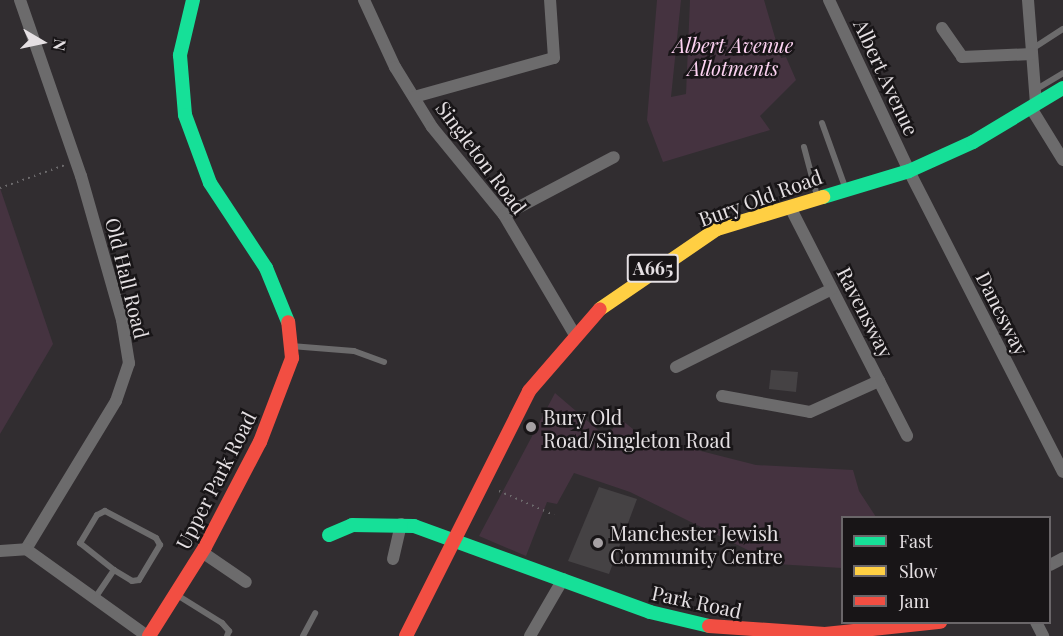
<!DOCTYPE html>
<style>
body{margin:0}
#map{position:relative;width:1063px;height:636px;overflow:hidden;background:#312d30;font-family:"Playfair Display",serif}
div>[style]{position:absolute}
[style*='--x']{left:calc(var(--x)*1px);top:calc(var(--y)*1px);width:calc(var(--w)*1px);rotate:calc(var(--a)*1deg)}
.green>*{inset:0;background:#453340}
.building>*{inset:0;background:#454244}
.path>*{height:2px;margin-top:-1px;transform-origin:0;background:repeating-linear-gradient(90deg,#6c6a6c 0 1.5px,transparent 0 6px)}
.lane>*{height:6px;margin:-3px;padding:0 3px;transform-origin:3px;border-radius:3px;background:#6c6b6c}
.street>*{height:12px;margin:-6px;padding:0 6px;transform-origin:6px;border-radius:6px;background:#6c6b6c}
.fast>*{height:14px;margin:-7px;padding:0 7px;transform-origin:7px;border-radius:7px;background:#16e098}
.slow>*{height:14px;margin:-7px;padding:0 7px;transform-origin:7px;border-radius:7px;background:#ffcf43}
.jam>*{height:14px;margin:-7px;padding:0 7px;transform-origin:7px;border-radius:7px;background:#f24e42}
.dots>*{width:16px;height:16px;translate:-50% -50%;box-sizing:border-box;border:3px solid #181517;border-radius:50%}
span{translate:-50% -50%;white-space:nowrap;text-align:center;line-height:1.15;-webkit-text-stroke:5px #181517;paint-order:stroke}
.shield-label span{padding:2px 4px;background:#181517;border:2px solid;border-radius:4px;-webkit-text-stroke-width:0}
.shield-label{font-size:18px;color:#e5e0e3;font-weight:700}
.park-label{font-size:20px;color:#fed3f3;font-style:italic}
.street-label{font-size:20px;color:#e5e0e3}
.poi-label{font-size:20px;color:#e5e0e3}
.left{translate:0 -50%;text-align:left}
.legend{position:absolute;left:841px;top:516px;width:210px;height:108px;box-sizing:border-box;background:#181517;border:2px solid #6a6669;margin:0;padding:8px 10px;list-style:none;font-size:18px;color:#e5e0e3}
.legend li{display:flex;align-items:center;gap:12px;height:30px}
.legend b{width:30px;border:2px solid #6a6669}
.north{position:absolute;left:12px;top:12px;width:60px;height:60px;-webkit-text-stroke:4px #181517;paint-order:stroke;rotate:99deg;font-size:16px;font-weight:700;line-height:24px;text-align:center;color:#e5e0e3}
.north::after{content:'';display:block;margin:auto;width:21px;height:27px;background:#e5e0e3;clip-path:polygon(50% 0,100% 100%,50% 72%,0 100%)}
</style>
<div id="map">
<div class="green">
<div style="clip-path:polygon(657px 0,681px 0,671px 97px,686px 94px,690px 0,764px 0,781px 58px,786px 57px,796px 80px,760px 116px,770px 130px,663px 162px,647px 120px)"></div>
<div style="clip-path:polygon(0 188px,53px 344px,0 434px)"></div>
<div style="clip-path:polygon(555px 393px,604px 435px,623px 421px,660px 451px,693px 449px,756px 465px,853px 470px,859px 491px,876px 517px,842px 518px,842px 568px,776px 564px,630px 492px,574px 473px,557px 504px,547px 502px,526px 556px,479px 536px)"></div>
</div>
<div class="building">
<div style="clip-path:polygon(771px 370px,798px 372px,796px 392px,769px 389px)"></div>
<div style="clip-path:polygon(599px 487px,637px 499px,609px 574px,568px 561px)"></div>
</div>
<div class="path">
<div style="--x:0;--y:188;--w:69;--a:-19.5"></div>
<div style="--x:499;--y:491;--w:60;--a:23.6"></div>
</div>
<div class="lane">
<div style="--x:1032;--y:49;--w:37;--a:-33"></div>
<div style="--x:1035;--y:90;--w:33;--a:-31"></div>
<div style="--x:822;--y:123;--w:68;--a:70.2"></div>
<div style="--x:804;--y:147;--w:51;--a:75.1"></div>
<div style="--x:291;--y:346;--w:63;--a:4.5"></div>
<div style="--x:354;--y:351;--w:32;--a:20"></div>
<div style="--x:177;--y:595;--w:53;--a:31.9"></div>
<div style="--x:222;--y:623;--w:11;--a:49"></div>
<div style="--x:229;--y:631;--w:5;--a:112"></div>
<div style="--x:95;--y:598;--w:34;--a:-56"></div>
<div style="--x:114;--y:570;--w:21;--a:31"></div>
<div style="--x:132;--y:581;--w:7;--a:-8"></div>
<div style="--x:139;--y:580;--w:41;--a:-59"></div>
<div style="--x:160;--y:545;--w:8;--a:-120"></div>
<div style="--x:156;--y:538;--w:58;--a:-152.1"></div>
<div style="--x:105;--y:511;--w:9;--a:153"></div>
<div style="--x:97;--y:515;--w:33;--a:121"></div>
<div style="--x:80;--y:543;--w:43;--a:38.5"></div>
<div style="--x:303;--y:636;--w:26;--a:-62"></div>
</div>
<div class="street">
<div style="--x:20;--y:0;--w:186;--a:70.9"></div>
<div style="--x:81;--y:176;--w:150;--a:74.1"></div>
<div style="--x:122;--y:320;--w:44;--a:80.8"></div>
<div style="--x:129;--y:363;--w:40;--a:108.9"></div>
<div style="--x:116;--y:401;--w:173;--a:121.3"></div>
<div style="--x:364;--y:0;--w:74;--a:65.2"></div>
<div style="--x:395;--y:67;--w:70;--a:58.3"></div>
<div style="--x:432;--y:127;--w:114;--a:50.7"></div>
<div style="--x:504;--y:215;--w:139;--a:59.4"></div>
<div style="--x:829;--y:0;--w:189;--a:64.9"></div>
<div style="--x:909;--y:171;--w:338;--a:62.9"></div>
<div style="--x:1028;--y:0;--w:105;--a:85.6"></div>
<div style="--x:942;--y:28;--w:35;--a:55"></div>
<div style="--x:962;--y:57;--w:70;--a:-2.5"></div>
<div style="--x:414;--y:97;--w:145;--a:-15.6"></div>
<div style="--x:554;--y:58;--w:58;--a:-93.9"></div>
<div style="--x:1031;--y:108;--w:61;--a:58.4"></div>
<div style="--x:790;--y:207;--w:257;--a:62.9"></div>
<div style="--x:504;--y:215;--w:124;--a:-27.8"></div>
<div style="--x:676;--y:367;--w:174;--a:-26.6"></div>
<div style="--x:722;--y:396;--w:89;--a:10.3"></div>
<div style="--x:810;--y:412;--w:76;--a:-24.2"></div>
<div style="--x:0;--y:551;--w:26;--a:-4"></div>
<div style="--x:26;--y:549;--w:149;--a:35.7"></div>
<div style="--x:202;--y:552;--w:53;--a:34.3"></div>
<div style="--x:393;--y:559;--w:36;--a:-77"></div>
<div style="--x:1050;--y:565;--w:15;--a:-28"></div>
<div style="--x:1036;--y:622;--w:16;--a:63"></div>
<div style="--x:530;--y:636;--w:66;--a:-59.9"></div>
</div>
<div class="fast">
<div style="--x:193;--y:0;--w:57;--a:103.3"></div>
<div style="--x:180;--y:55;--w:60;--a:85.2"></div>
<div style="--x:185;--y:115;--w:72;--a:69.8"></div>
<div style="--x:210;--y:183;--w:102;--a:56.6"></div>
<div style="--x:266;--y:268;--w:58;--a:67.8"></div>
<div style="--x:823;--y:197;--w:90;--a:-16.8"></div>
<div style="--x:909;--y:171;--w:70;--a:-24.4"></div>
<div style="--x:973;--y:142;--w:105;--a:-31"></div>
<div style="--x:329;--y:535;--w:25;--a:-23"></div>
<div style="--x:352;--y:525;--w:62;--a:0.9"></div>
<div style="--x:414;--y:526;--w:251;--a:20"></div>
<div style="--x:650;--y:612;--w:61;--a:13.3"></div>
</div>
<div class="slow">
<div style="--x:600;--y:309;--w:142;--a:-34.4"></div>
<div style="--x:717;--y:229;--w:111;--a:-16.8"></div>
</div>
<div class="jam">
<div style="--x:709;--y:626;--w:116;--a:3.9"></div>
<div style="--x:825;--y:634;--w:116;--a:-6"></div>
<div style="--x:149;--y:636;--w:105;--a:-57.8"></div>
<div style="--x:205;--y:547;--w:119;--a:-62.4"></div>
<div style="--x:260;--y:442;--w:90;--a:-69.1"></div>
<div style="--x:292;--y:358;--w:36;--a:-96"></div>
<div style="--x:406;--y:636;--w:274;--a:-63.3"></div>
<div style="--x:529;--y:391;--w:108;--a:-49.1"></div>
</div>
<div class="dots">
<div style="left:531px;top:427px;background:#a6a1a4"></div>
<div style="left:598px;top:543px;background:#a6a1a4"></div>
</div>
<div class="shield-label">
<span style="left:653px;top:268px">A665</span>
</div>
<div class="park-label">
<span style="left:733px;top:56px">Albert Avenue<br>Allotments</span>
</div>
<div class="street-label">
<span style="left:887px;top:77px;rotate:65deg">Albert Avenue</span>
<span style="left:482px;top:157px;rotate:53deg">Singleton Road</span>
<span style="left:760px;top:197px;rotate:-20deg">Bury Old Road</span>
<span style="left:128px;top:278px;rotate:76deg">Old Hall Road</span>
<span style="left:866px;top:312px;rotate:63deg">Ravensway</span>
<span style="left:1003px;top:313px;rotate:63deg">Danesway</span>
<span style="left:215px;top:480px;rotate:-63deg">Upper Park Road</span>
<span style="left:697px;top:601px;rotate:12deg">Park Road</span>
</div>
<div class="poi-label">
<span class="left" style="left:543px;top:428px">Bury Old<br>Road/Singleton Road</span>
<span class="left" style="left:610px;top:544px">Manchester Jewish<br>Community Centre</span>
</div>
<ul class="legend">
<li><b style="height:8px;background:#16e098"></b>Fast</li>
<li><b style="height:8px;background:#ffcf43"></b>Slow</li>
<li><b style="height:8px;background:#f24e42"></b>Jam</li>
</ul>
<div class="north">N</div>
</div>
